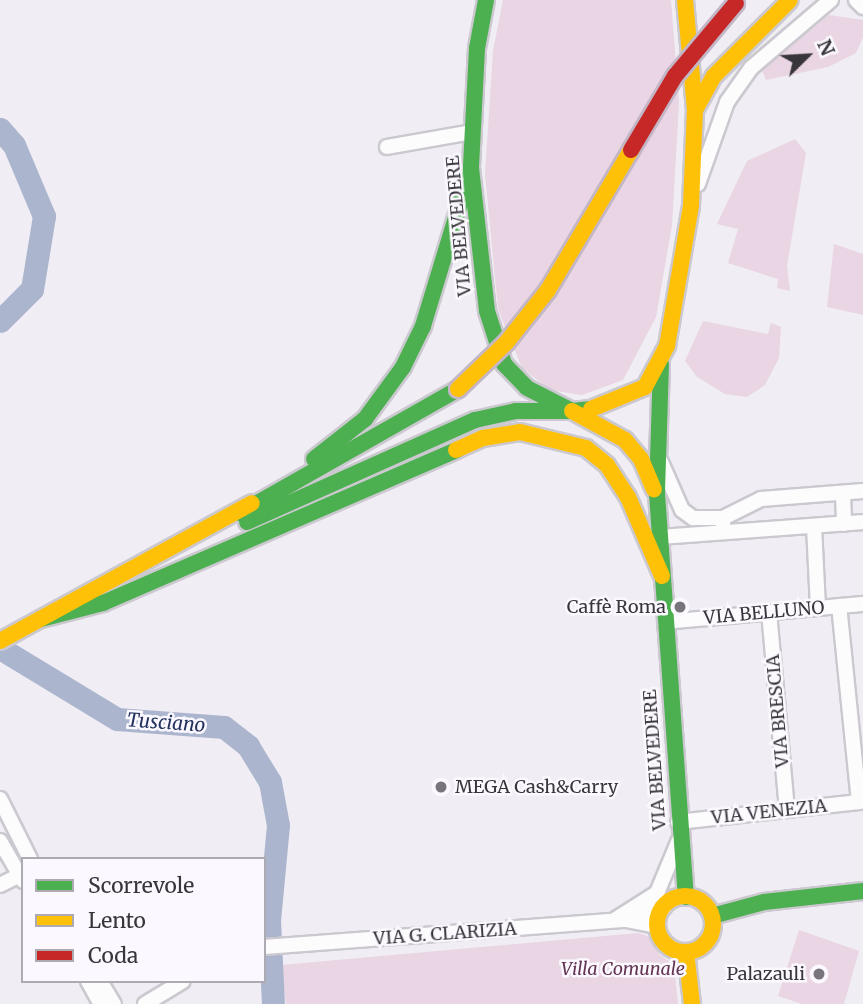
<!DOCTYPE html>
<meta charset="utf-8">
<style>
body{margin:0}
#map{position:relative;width:863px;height:1004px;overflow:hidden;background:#f0edf4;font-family:Merriweather,serif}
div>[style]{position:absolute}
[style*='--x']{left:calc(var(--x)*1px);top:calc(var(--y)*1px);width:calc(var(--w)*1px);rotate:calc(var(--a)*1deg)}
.green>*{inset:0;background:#e9d5e3}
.river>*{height:23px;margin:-11.5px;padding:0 11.5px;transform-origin:11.5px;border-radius:11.5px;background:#acb5ce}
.roads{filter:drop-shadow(2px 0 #cbc9cf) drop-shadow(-2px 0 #cbc9cf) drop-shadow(0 2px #cbc9cf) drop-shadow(0 -2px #cbc9cf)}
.street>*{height:14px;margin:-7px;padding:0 7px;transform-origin:7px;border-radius:7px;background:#fdfcfd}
.fast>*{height:16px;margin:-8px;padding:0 8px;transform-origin:8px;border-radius:8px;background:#4caf50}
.slow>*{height:16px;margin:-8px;padding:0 8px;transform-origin:8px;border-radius:8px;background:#ffc107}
.slow>.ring{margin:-8px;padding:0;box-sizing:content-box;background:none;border:16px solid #ffc107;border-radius:50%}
.bridges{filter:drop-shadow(2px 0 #c3b6c6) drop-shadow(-2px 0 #c3b6c6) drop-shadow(0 2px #c3b6c6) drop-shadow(0 -2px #c3b6c6)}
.slow-bridge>*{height:16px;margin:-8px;padding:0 8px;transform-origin:8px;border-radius:8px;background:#ffc107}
.jam-bridge>*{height:16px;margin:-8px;padding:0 8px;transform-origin:8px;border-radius:8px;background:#c62828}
.dots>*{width:19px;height:19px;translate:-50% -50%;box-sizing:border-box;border:4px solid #fbf9ff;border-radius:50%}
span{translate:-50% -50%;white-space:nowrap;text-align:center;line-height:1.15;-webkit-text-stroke:5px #fbf9ff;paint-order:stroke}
.street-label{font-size:18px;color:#38363b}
.poi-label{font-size:18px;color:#38363b}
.right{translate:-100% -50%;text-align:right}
.left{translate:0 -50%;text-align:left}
.park-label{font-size:18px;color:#643453;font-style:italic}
.water-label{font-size:19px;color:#21315c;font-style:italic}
.legend{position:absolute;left:21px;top:857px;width:245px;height:126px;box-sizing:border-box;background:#fbf9ff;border:2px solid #adabb1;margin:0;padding:9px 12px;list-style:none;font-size:21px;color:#38363b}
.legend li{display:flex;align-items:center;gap:14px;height:35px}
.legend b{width:35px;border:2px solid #adabb1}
.north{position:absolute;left:772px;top:21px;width:70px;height:70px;-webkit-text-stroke:5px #fbf9ff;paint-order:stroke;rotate:66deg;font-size:19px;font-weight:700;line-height:28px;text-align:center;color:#38363b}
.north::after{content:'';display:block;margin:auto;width:24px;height:32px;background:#38363b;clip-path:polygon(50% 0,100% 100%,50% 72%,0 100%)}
</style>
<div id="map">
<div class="green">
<div style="clip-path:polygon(503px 0,671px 0,679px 103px,672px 225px,656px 317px,623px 380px,582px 395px,550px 390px,522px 368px,498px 309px,485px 174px,493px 51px)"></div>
<div style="clip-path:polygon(829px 15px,863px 20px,863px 37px,856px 53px,828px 67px,766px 80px,762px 70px)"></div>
<div style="clip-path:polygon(795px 139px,806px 153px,787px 266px,790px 291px,777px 288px,778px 279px,728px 263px,738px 229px,717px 224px,747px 161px)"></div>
<div style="clip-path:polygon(834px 244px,863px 254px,863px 315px,827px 307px)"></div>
<div style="clip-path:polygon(703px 321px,768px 334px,771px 323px,781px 327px,779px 358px,765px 385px,747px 397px,725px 394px,697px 377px,685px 361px)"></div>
<div style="clip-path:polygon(799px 930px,859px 951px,844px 1004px,802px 1004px,778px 996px)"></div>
<div style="clip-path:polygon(638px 933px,651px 937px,659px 954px,674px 965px,678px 1004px,286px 1004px,281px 965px)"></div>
</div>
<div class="river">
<div style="--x:0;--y:129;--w:21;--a:49"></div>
<div style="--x:14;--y:145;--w:77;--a:67.1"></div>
<div style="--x:44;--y:216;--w:74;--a:99.3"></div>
<div style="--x:32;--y:289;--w:45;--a:135"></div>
<div style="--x:0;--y:648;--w:137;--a:31.3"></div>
<div style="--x:117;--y:719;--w:107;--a:4.3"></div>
<div style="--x:224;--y:727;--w:31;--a:38"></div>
<div style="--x:248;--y:746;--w:42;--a:58.6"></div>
<div style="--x:270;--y:782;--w:44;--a:79.5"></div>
<div style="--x:278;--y:825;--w:95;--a:95.4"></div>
<div style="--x:269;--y:920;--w:84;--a:87.3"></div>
</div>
<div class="roads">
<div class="street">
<div style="--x:856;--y:0;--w:10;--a:45"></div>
<div style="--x:387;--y:147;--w:86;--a:-10"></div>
<div style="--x:698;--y:184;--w:87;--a:-70.5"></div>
<div style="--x:727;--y:102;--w:42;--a:-54.8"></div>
<div style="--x:751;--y:68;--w:105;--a:-40.4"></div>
<div style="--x:661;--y:462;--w:52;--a:66.4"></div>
<div style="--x:682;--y:510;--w:14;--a:36"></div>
<div style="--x:693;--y:518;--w:30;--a:0"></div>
<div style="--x:843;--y:493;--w:31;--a:88"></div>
<div style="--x:814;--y:526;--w:82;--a:87.2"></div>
<div style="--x:723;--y:532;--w:14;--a:-90"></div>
<div style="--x:723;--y:518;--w:42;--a:-26.6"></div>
<div style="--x:761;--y:499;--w:102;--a:-4.5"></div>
<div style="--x:660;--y:537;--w:204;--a:-4.2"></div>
<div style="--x:769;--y:612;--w:199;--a:84.8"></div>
<div style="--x:665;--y:622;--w:199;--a:-5.2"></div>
<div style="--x:0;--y:799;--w:67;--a:63.4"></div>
<div style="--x:678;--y:822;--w:182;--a:-6.3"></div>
<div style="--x:859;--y:802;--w:197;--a:-95.8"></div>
<div style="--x:0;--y:841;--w:46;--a:60.1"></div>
<div style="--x:0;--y:885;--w:20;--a:-27"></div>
<div style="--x:634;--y:917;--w:32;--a:-18"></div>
<div style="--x:616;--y:919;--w:49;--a:-32.4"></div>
<div style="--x:657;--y:893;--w:57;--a:-67.5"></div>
<div style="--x:264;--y:947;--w:363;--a:-4.3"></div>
<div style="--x:626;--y:920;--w:32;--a:11"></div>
<div style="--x:88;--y:981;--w:26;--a:61"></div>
<div style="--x:100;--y:981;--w:27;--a:59"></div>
<div style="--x:145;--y:1004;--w:44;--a:-31.2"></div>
</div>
<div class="fast">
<div style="--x:486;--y:0;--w:49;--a:100.6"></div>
<div style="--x:477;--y:48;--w:120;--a:92.9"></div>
<div style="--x:471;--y:168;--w:144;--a:83.6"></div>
<div style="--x:487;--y:311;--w:56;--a:72.2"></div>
<div style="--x:504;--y:364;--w:33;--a:46"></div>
<div style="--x:527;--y:388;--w:51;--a:27.1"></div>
<div style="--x:572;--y:411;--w:19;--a:-6"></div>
<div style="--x:661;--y:364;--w:130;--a:91.8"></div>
<div style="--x:657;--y:494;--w:404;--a:85.9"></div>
<div style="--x:314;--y:459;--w:65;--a:-38.1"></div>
<div style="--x:365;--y:419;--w:64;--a:-53.8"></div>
<div style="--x:403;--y:367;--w:46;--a:-64"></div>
<div style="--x:423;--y:326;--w:155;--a:-73.1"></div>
<div style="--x:240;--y:513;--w:251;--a:-29.6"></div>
<div style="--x:247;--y:522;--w:250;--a:-24.1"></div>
<div style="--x:475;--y:420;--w:42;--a:-12.4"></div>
<div style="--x:516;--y:411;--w:52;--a:0"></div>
<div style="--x:41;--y:619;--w:64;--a:-14.5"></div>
<div style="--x:103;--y:603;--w:385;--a:-23.4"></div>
<div style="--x:712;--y:916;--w:54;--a:-15.1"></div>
<div style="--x:764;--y:902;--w:100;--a:-6.3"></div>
</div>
<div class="slow">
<div style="--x:695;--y:110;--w:39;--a:-61"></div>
<div style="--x:714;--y:76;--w:107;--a:-45"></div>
<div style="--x:591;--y:409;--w:58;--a:-22.2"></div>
<div style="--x:645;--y:387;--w:47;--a:-61.8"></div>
<div style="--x:667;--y:346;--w:143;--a:-80.3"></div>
<div style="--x:691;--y:205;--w:95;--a:-87.6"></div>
<div style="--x:695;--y:110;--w:110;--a:-95.2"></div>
<div style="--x:572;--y:411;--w:60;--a:28.7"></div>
<div style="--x:625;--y:440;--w:25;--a:50"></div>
<div style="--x:641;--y:459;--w:33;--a:67"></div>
<div style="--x:456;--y:450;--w:30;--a:-24"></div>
<div style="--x:483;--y:438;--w:37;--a:-9"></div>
<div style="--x:520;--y:432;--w:68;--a:13.6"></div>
<div style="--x:586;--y:448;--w:27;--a:39"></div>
<div style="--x:607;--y:465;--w:38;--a:57"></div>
<div style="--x:628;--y:497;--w:86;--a:66.7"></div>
<div style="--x:0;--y:641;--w:287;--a:-28.7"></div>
<div class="ring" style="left:657px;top:896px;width:40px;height:40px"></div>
<div style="--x:686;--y:952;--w:52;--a:83.4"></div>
</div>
</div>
<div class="bridges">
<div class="slow-bridge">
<div style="--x:458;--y:389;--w:66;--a:-43.8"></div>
<div style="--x:506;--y:343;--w:68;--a:-51.6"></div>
<div style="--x:548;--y:290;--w:163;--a:-59.3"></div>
</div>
<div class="jam-bridge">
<div style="--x:631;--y:150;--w:86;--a:-59.3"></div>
<div style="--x:675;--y:76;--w:95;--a:-50.1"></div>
</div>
</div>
<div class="dots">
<div style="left:680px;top:607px;background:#78767c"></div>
<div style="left:441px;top:787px;background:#78767c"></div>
<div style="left:819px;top:974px;background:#78767c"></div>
</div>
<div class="street-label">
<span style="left:459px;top:226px;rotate:-95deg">VIA BELVEDERE</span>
<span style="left:764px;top:613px;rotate:-5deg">VIA BELLUNO</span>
<span style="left:778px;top:711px;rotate:-95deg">VIA BRESCIA</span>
<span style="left:655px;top:760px;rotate:-94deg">VIA BELVEDERE</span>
<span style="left:769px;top:812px;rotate:-6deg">VIA VENEZIA</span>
<span style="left:445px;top:934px;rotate:-4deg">VIA G. CLARIZIA</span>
</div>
<div class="poi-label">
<span class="right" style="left:666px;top:607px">Caffè Roma</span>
<span class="left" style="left:455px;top:787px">MEGA Cash&amp;Carry</span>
<span class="right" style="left:805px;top:974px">Palazauli</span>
</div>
<div class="park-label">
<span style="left:623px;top:969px">Villa Comunale</span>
</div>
<div class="water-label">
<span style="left:166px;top:723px;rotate:4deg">Tusciano</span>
</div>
<ul class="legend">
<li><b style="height:9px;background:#4caf50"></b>Scorrevole</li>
<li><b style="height:9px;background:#ffc107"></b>Lento</li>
<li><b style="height:9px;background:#c62828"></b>Coda</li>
</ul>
<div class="north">N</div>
</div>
